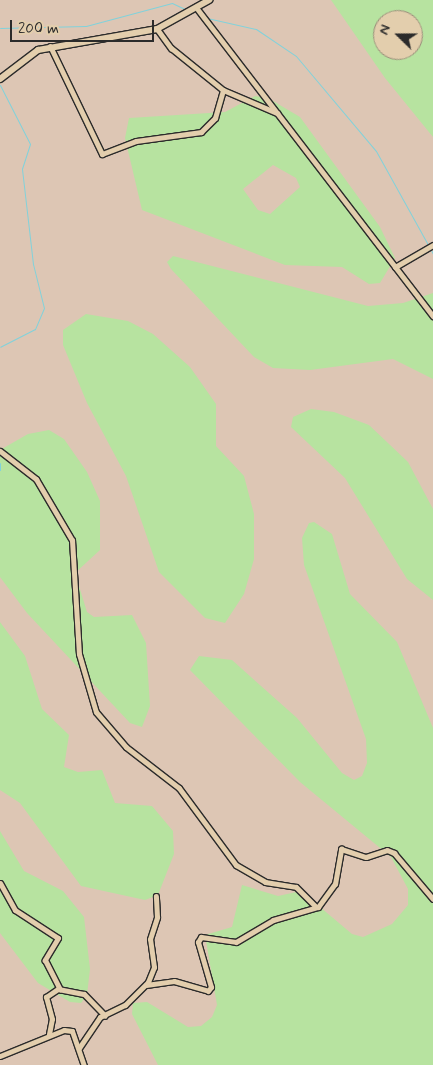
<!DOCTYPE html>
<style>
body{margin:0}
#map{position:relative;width:433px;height:1065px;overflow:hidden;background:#ddc6b4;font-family:Mynerve,sans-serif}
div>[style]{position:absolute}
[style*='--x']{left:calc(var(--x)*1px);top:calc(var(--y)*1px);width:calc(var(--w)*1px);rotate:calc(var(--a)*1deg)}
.green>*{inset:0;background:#b7e3a0}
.stream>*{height:1px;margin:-0.5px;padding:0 0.5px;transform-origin:0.5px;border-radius:0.5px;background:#81d2db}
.roads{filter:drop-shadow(1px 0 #2b2b2b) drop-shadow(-1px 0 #2b2b2b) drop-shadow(0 1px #2b2b2b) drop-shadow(0 -1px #2b2b2b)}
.minor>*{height:5px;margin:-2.5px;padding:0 2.5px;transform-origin:2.5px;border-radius:2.5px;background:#e3cead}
.major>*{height:6px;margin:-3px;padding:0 3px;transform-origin:3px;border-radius:3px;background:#e3cead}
span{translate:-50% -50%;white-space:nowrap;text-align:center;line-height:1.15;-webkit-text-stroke:4.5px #e3cead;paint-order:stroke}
.north{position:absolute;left:373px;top:10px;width:50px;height:50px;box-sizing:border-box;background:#e3cead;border:1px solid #998d79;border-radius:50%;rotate:292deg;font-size:14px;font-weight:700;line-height:20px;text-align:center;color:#2b2b2b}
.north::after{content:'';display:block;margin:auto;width:18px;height:22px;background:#2b2b2b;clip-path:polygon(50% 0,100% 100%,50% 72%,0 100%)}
.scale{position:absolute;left:10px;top:20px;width:144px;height:22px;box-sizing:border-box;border:2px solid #2b2b2b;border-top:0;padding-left:6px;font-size:15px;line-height:18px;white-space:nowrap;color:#2b2b2b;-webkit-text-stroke:4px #e3cead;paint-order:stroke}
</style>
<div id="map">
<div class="green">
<div style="clip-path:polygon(evenodd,331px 0,433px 0,433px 137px,385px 78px,331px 0,383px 20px,413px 20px,413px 50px,383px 50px,383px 20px)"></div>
<div style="clip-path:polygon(evenodd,255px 96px,268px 98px,300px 117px,380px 227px,395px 258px,380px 283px,369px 284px,342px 267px,285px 265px,142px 210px,125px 138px,129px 118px,225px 112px,255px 96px,273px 165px,296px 178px,300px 187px,270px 214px,258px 210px,243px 189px,273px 165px)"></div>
<div style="clip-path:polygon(173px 256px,368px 306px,403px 303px,433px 293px,433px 379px,393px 359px,310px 370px,273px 368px,254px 357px,171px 269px,167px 262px)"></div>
<div style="clip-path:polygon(86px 314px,128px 321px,153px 334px,190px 367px,216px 404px,216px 446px,244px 476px,254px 514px,254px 559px,244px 594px,225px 623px,205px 618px,159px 572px,126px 476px,87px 403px,63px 345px,63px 330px)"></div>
<div style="clip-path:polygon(311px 409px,334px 412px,369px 425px,408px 462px,433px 509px,433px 600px,407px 579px,345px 478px,291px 427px,293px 417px)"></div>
<div style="clip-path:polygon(49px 430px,64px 439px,87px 472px,100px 501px,100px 550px,75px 573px,87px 612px,94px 617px,132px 615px,146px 643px,150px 706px,142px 727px,130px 723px,27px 613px,0 577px,0 450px,28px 434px)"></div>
<div style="clip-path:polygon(314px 522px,332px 534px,350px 594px,397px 642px,433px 728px,433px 1065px,158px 1065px,132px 1014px,133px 1003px,147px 1002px,188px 1027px,201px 1026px,212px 1017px,217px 1005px,205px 935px,232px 927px,242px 885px,278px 896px,301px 891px,352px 934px,363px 937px,392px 924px,408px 905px,408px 889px,391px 857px,300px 782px,190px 670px,199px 656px,232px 660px,297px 718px,342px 773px,354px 780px,362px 776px,367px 763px,366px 739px,304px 565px,302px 538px,309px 523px)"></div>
<div style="clip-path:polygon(0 622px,25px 656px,42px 709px,69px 735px,64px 767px,78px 772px,102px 770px,115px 803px,152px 806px,173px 831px,174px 854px,158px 895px,145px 900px,81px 886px,20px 803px,0 790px)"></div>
<div style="clip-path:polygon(0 831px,24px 871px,63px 891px,84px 917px,90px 969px,87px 995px,81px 1003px,70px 1002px,38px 983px,0 933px)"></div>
</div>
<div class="stream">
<div style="--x:207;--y:18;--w:50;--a:12.7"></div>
<div style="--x:256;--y:29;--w:48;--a:34"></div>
<div style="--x:296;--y:56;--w:124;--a:49.9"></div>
<div style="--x:376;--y:151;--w:107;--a:61"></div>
<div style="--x:0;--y:28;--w:86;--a:-1.3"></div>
<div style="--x:86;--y:26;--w:89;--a:-15"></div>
<div style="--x:172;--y:3;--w:17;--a:25"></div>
<div style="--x:0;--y:85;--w:66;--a:63"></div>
<div style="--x:30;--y:144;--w:26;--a:108"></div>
<div style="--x:22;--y:169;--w:96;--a:83.4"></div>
<div style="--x:33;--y:264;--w:45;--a:76"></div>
<div style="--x:44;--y:308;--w:23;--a:113"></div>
<div style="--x:35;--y:329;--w:39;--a:153"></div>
<div style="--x:430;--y:248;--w:7;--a:63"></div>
<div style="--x:0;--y:463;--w:7;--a:90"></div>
</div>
<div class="roads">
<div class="minor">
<div style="--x:198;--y:10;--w:386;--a:52.5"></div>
<div style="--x:157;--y:29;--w:24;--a:54"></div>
<div style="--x:171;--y:48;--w:67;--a:38.9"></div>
<div style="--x:223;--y:90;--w:59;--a:23.1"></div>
<div style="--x:50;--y:46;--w:120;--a:64.3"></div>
<div style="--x:102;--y:154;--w:36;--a:-21"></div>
<div style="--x:136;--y:141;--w:66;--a:-7.9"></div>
<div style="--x:201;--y:132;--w:20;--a:-45"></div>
<div style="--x:215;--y:118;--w:29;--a:-74"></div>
<div style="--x:395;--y:267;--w:44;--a:-30.1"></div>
<div style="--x:0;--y:451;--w:46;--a:37.9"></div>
<div style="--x:36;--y:479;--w:71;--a:59.5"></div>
<div style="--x:72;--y:540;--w:114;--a:86.5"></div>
<div style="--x:79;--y:654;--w:60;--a:73.7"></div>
<div style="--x:96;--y:712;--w:46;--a:49.4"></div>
<div style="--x:126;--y:747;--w:67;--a:37.7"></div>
<div style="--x:179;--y:788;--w:96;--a:53.5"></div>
<div style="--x:236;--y:865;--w:34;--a:30"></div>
<div style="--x:265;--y:882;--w:31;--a:9"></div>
<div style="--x:296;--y:887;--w:28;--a:45"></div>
<div style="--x:0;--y:883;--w:31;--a:61"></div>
<div style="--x:15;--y:910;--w:51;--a:33.1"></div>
<div style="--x:58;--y:938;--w:26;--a:121"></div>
<div style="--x:45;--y:960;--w:33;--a:63"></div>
<div style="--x:146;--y:985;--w:28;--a:-8"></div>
<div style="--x:174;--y:981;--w:35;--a:16"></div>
<div style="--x:208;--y:991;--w:5;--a:-53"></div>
<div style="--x:211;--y:987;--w:47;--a:-106.1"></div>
<div style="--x:198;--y:942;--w:6;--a:-59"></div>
<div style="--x:201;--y:937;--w:35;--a:8"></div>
<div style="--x:236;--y:942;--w:43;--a:-30.7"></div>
<div style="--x:273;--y:920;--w:47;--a:-16.1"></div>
<div style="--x:318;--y:907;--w:29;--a:-54"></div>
<div style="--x:335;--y:884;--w:36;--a:-80"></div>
<div style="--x:341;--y:849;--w:26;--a:18"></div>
<div style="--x:366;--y:857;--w:22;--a:-18"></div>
<div style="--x:387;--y:850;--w:8;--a:23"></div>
<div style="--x:394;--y:853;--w:60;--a:49.7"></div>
<div style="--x:49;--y:1034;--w:15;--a:-79"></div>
<div style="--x:52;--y:1019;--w:23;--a:-105"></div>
<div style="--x:46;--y:997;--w:14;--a:-34"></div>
<div style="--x:58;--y:989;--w:26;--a:11"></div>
<div style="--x:84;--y:994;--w:30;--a:46"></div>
<div style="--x:79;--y:1048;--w:37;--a:-56"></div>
<div style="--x:100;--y:1017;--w:28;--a:-26"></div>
<div style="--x:125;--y:1005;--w:33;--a:-45"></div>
<div style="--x:148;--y:982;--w:16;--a:-68"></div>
<div style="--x:154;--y:967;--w:28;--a:-98"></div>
<div style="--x:150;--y:939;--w:23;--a:-72"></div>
<div style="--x:157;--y:917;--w:21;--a:-93"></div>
<div style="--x:0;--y:1056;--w:69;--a:-22.1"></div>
<div style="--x:64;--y:1030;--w:8;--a:7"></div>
<div style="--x:72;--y:1031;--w:36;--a:71"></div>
</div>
<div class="major">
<div style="--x:0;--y:79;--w:48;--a:-37.3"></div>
<div style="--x:38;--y:50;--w:121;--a:-10"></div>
<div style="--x:157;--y:29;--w:60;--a:-29.1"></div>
</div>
</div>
<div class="north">N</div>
<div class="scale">200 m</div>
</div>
